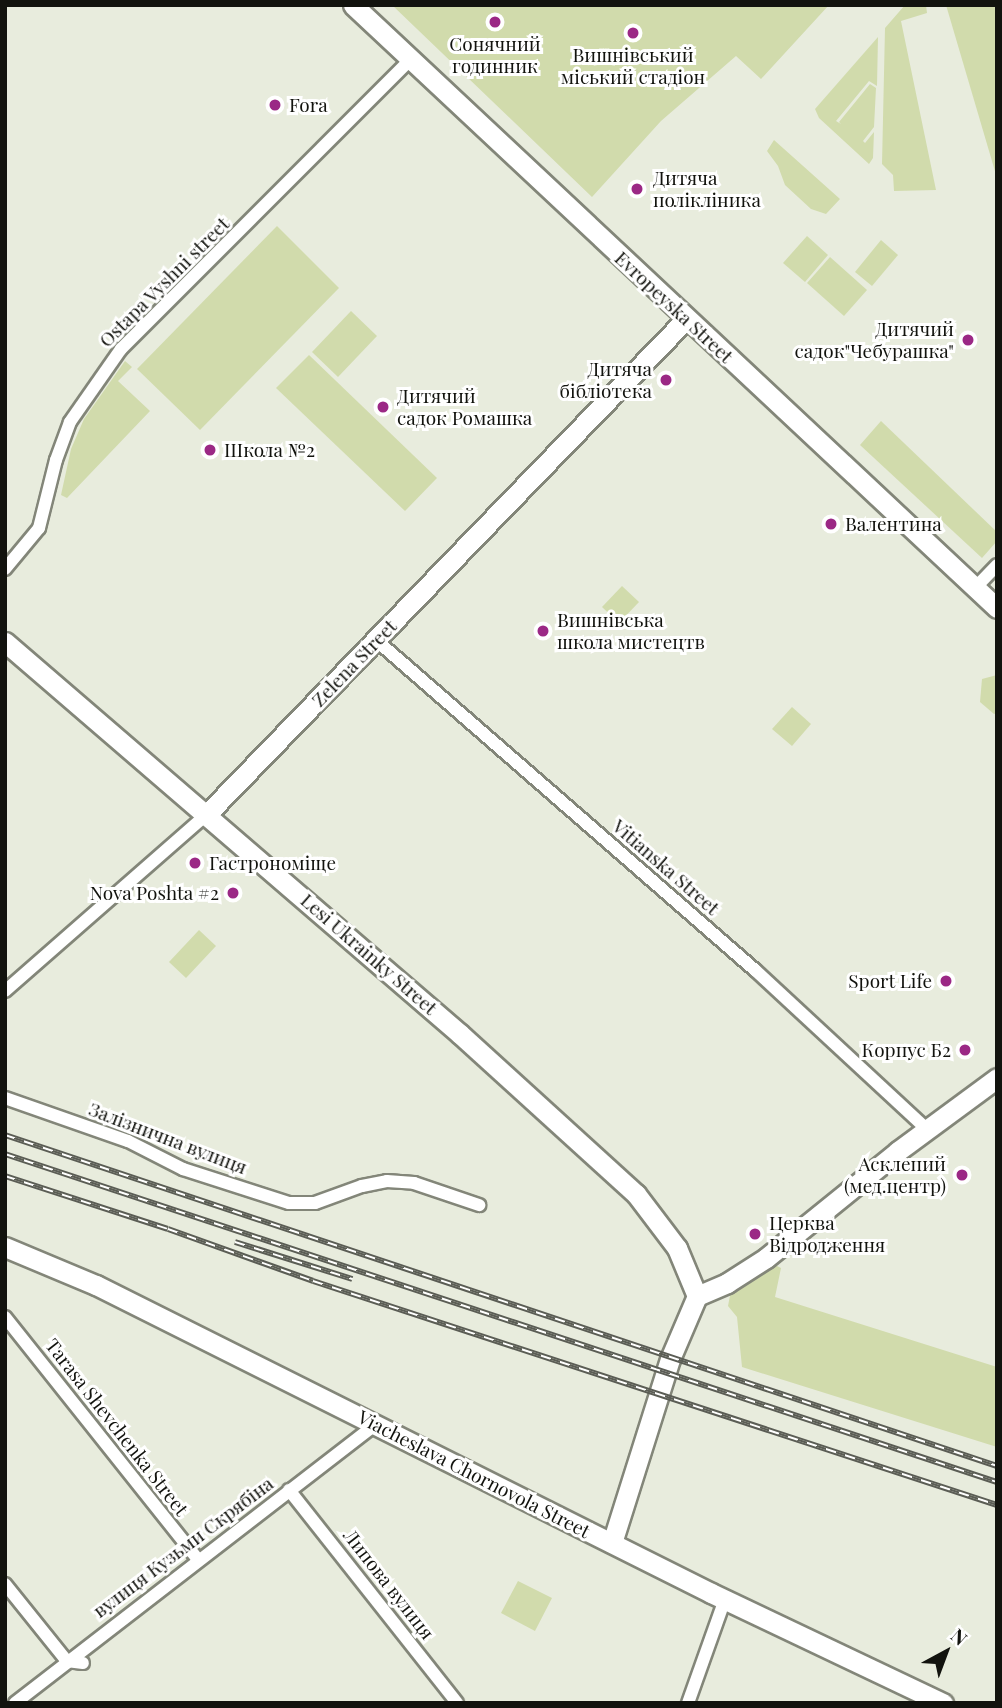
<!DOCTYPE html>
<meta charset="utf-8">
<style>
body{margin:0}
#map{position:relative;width:1002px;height:1708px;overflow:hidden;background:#e8ecdd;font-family:"Playfair Display",serif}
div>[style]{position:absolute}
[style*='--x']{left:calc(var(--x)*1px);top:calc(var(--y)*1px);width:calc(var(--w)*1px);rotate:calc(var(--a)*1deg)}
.green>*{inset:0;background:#d1dbac}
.roads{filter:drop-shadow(2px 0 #838679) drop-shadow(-2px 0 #838679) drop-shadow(0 2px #838679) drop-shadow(0 -2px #838679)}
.street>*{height:12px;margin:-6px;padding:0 6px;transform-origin:6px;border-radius:6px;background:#fff}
.secondary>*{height:19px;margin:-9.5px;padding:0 9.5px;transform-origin:9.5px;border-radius:9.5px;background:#fff}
.rail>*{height:6px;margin-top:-3px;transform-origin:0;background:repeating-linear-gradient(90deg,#fff 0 10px,#5b5d55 0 20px);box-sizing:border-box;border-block:2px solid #5b5d55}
.dots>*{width:19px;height:19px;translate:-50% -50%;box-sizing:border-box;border:4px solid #fff;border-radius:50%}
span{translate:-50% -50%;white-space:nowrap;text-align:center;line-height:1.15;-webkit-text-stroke:6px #fff;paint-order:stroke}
.poi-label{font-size:19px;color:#12130e}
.left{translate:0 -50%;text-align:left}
.right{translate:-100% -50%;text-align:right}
.street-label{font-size:19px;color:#12130e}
.frame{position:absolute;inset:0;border:7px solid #12130e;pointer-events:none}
.north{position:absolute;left:911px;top:1617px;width:70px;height:70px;-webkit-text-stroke:5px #fff;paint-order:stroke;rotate:41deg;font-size:19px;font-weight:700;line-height:28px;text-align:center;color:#12130e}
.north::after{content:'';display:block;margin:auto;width:24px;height:32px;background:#12130e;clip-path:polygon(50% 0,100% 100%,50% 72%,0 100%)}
</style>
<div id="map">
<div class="green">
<div style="clip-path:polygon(392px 5px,829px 5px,761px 79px,736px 56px,661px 121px,592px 197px)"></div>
<div style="clip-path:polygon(905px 5px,926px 5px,927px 13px,901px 21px,936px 190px,894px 191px,893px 175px,882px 164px,885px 28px)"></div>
<div style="clip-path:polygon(946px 5px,997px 5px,997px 178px)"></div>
<div style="clip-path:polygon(878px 37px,877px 86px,869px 81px,836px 121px,841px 124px,839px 122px,870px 84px,876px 88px,874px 127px,863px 141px,865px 143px,874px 132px,873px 158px,869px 164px,819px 118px,815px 109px)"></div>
<div style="clip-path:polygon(774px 140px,840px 199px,826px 214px,811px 209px,785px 185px,778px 166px,767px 151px)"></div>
<div style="clip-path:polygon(277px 226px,339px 288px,200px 430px,137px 369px)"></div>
<div style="clip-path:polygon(807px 236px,828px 255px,805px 282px,783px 263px)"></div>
<div style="clip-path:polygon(881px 240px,898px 255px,872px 286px,855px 272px)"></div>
<div style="clip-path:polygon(830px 257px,867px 290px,844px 316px,807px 283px)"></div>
<div style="clip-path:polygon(351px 311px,377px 336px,338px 377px,312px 352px)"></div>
<div style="clip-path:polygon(309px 355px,437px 478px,405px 511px,276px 388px)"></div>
<div style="clip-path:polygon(125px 361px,132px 367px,118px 381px,150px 411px,67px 498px,61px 495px,71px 449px,84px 419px)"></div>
<div style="clip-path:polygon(881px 421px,997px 532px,997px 541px,982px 558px,860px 445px)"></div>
<div style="clip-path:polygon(622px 586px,639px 602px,619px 623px,602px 607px)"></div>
<div style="clip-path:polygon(997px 675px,997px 713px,994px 714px,980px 702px,982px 679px)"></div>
<div style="clip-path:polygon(792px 707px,811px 724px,792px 746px,772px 729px)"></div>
<div style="clip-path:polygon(199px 930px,216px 946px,186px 978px,169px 962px)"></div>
<div style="clip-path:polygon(767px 1261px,781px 1268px,775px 1297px,997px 1367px,997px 1447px,742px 1367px,737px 1317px,728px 1306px,732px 1285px)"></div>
<div style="clip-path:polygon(518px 1581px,552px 1598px,535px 1631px,501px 1613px)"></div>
</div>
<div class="roads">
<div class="street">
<div style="--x:5;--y:569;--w:53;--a:-50.3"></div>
<div style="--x:39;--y:528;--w:70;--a:-76"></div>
<div style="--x:56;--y:460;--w:40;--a:-69.8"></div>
<div style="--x:70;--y:422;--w:89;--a:-55.1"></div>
<div style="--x:121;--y:349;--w:409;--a:-45"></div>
<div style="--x:975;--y:588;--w:32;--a:-46"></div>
<div style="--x:376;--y:640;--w:503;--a:41.05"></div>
<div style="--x:755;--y:970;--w:234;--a:42.8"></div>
<div style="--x:5;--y:991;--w:269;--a:-41.2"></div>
<div style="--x:5;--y:1098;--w:130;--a:19.3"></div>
<div style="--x:128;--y:1141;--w:62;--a:27"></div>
<div style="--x:183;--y:1169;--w:111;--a:17.8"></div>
<div style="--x:289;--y:1203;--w:26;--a:0"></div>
<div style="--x:315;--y:1203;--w:50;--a:-19.9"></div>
<div style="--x:362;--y:1186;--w:25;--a:-11"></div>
<div style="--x:387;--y:1181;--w:27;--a:4"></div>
<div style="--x:414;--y:1183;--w:69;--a:18.7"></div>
<div style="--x:5;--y:1317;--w:310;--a:51.5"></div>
<div style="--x:289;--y:1490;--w:271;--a:51.7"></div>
<div style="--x:5;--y:1584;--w:99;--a:51.2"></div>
<div style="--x:67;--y:1661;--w:16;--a:7"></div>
<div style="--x:15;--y:1703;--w:456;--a:-37.7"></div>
<div style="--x:688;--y:1703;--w:110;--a:-70.4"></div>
</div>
<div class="secondary">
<div style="--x:353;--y:5;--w:882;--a:43.12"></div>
<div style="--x:5;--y:642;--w:601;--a:40.75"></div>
<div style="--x:460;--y:1034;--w:238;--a:42.3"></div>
<div style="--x:636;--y:1194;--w:68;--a:52.8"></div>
<div style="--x:677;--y:1248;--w:52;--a:67.4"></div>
<div style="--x:207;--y:814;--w:689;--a:-45.94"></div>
<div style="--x:5;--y:1247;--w:99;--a:22.7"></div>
<div style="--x:96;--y:1285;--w:688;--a:26.6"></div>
<div style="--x:711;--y:1593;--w:257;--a:25.4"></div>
<div style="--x:612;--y:1543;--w:193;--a:-72.5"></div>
<div style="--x:670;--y:1359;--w:69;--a:-66.8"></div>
<div style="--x:697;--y:1296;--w:33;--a:-23"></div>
<div style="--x:727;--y:1283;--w:46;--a:-32.7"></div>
<div style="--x:766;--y:1258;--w:170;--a:-39"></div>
<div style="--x:898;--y:1151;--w:123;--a:-36.4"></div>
</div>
</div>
<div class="rail">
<div style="--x:5;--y:1135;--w:1046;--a:18.45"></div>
<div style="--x:5;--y:1154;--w:1045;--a:18.3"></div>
<div style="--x:5;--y:1176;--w:171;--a:18"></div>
<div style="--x:168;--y:1229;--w:154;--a:19.7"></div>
<div style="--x:313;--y:1281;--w:720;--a:18.13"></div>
<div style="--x:235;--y:1242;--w:123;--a:17.5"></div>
</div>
<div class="dots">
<div style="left:495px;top:22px;background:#9b2885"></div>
<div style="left:633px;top:33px;background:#9b2885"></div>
<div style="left:275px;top:105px;background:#9b2885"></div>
<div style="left:637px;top:189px;background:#9b2885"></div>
<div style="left:968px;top:340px;background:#9b2885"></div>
<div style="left:666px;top:380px;background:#9b2885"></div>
<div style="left:383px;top:407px;background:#9b2885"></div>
<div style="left:210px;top:450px;background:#9b2885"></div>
<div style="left:831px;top:524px;background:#9b2885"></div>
<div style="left:543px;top:631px;background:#9b2885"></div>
<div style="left:195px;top:863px;background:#9b2885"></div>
<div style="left:233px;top:893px;background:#9b2885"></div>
<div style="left:946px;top:981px;background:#9b2885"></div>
<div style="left:965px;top:1050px;background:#9b2885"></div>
<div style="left:962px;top:1175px;background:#9b2885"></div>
<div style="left:755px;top:1234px;background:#9b2885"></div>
</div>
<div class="poi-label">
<span style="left:495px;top:55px">Сонячний<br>годинник</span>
<span style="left:633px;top:66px">Вишнівський<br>міський стадіон</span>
<span class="left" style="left:289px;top:105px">Fora</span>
<span class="left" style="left:653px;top:189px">Дитяча<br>полікліника</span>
<span class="right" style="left:954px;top:340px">Дитячий<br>садок"Чебурашка"</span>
<span class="right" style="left:652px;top:380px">Дитяча<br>бібліотека</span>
<span class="left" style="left:397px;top:407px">Дитячий<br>садок Ромашка</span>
<span class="left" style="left:224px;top:450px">Школа №2</span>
<span class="left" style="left:845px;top:524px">Валентина</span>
<span class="left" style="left:557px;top:631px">Вишнівська<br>школа мистецтв</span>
<span class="left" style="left:209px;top:863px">Гастрономіще</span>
<span class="right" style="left:219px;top:893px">Nova Poshta #2</span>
<span class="right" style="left:932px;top:981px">Sport Life</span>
<span class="right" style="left:951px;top:1050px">Корпус Б2</span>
<span class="right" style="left:946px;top:1175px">Асклепий<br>(мед.центр)</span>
<span class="left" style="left:769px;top:1234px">Церква<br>Відродження</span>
</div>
<div class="street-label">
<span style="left:164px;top:282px;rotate:-45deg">Ostapa Vyshni street</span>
<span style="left:674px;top:307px;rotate:43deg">Evropeyska Street</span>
<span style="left:354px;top:663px;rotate:-46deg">Zelena Street</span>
<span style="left:666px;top:867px;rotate:41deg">Vitianska Street</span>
<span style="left:369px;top:954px;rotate:41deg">Lesi Ukrainky Street</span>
<span style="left:168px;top:1138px;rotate:21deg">Залізнична вулиця</span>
<span style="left:117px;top:1427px;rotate:52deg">Tarasa Shevchenka Street</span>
<span style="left:474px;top:1474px;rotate:27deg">Viacheslava Chornovola Street</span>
<span style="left:183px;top:1547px;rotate:-37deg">вулиця Кузьми Скрябіна</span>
<span style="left:389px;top:1584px;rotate:52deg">Липова вулиця</span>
</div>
<div class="frame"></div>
<div class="north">N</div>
</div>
